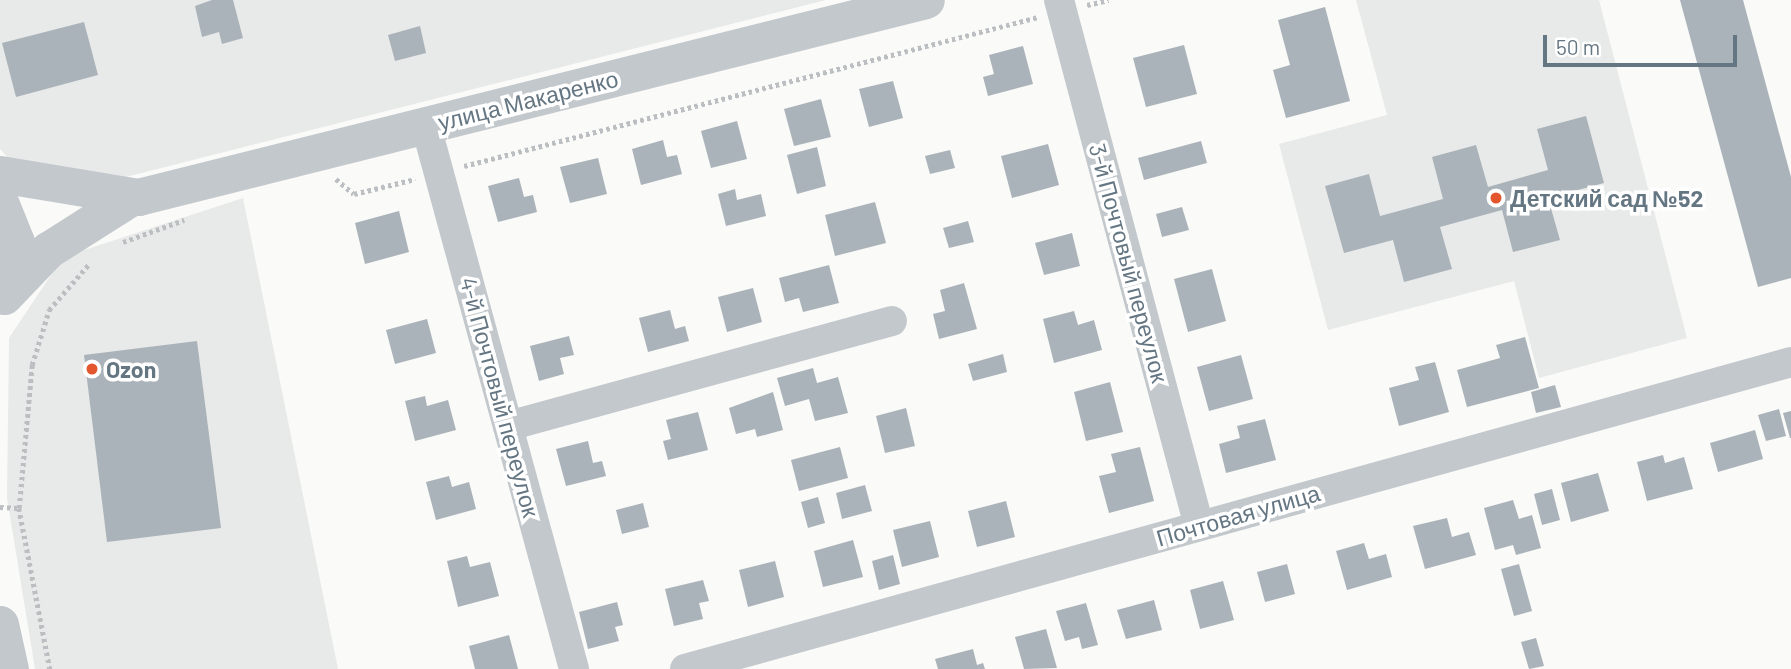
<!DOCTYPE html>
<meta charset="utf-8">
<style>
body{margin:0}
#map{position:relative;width:1791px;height:669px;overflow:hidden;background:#fafaf8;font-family:Barlow,sans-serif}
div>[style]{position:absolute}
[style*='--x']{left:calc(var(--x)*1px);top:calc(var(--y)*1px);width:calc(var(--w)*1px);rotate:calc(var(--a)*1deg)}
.built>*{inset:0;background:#e8e9e9}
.building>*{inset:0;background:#aab3b9}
.path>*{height:4.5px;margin-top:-2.25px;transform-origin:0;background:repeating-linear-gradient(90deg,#bbbfc2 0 3.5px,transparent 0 7px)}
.minor>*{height:30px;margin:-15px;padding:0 15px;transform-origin:15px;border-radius:15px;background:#c3c8cc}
.tertiary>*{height:37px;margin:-18.5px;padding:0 18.5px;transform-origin:18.5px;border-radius:18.5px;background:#c3c8cc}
.dots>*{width:19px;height:19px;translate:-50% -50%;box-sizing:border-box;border:4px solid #fff;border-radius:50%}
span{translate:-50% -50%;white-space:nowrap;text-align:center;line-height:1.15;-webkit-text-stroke:7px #fff;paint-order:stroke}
.street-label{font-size:23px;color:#657683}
.poi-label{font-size:23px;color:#657683;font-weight:700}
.left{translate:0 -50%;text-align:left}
.scale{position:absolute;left:1543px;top:35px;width:194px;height:32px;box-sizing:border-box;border:4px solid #657683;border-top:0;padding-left:9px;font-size:21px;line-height:24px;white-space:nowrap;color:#657683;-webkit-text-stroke:5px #fff;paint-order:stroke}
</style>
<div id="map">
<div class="built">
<div style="clip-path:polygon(0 0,826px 0,102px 183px,10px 160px,0 149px)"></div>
<div style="clip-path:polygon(1356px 0,1599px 0,1687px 338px,1539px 378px,1514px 281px,1328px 330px,1279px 144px,1387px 115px)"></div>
<div style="clip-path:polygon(243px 198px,338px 669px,35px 669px,7px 498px,9px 338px,63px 257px)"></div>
</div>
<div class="building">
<div style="clip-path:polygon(212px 0,233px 0,243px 38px,222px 44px,219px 32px,202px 37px,195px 6px)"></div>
<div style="clip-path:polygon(1680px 0,1743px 0,1791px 177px,1791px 278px,1758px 287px)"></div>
<div style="clip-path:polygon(1325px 7px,1350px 101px,1286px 118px,1273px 70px,1290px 65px,1278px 20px)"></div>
<div style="clip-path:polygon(84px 22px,98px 75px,16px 97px,2px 43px)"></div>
<div style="clip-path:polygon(420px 26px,426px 53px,395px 61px,388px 35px)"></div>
<div style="clip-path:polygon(1184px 45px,1197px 94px,1146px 107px,1133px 58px)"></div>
<div style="clip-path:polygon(1023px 46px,1033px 84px,988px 96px,983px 77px,994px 74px,989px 55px)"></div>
<div style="clip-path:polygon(893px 81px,903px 118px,869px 127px,859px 89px)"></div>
<div style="clip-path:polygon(821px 99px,831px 137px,794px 146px,784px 109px)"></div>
<div style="clip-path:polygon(1586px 116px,1604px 183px,1548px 198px,1560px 240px,1513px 252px,1502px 210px,1440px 227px,1452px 269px,1404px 282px,1393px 240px,1344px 253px,1325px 186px,1369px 174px,1380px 216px,1443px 199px,1432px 157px,1476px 145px,1488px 187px,1548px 170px,1537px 129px)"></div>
<div style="clip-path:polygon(737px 121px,747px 159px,711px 168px,701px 131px)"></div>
<div style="clip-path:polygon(663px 140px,667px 157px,677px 155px,682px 174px,641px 185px,632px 149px)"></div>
<div style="clip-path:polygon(1201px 141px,1207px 163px,1144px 180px,1138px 158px)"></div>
<div style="clip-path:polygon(1048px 144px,1059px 185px,1012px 198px,1001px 156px)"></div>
<div style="clip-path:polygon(817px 147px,826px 186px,797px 194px,787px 155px)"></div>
<div style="clip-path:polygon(950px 150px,955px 168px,930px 174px,925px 156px)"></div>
<div style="clip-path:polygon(598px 158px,607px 194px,570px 203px,560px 167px)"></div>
<div style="clip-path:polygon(519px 178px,524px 197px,533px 195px,537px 212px,498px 222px,488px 186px)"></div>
<div style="clip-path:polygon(735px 189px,737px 200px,761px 194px,766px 216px,726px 226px,718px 194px)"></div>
<div style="clip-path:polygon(875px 202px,886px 243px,835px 256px,825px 215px)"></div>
<div style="clip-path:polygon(1182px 207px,1189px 230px,1162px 237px,1156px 214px)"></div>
<div style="clip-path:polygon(399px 211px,409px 252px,365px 264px,355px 223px)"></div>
<div style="clip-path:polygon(968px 221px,974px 242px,949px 248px,943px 228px)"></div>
<div style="clip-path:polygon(1072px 233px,1080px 266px,1044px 275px,1035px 243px)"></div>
<div style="clip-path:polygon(829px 265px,839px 303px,803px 312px,799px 298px,785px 302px,779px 278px)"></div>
<div style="clip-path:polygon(1212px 269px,1226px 321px,1188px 332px,1174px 279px)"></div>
<div style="clip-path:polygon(964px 283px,977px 329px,939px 339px,933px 314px,945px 311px,940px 290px)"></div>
<div style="clip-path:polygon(753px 288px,762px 322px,727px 332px,718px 297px)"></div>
<div style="clip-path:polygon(670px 310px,675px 329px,685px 326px,689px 341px,648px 352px,639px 318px)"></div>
<div style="clip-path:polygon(1074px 311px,1078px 325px,1094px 320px,1102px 350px,1054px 363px,1043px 319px)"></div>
<div style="clip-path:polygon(427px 319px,436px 353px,395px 364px,386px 330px)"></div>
<div style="clip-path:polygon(569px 336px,574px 355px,560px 358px,564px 374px,539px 381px,530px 346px)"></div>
<div style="clip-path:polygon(1525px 337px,1539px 388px,1467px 407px,1457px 370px,1500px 358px,1496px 345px)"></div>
<div style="clip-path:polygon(197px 341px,221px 528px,107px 542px,84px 355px)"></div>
<div style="clip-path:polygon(1003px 354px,1007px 372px,973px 381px,968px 364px)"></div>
<div style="clip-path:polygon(1241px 355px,1253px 399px,1209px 411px,1197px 367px)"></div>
<div style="clip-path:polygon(1435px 362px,1449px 412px,1399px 426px,1389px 388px,1419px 380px,1415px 367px)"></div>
<div style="clip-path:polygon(813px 368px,817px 383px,838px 377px,848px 413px,815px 421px,809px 399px,785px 406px,777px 378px)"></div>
<div style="clip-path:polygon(1110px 382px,1123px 432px,1086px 441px,1074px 392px)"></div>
<div style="clip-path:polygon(1555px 385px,1561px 407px,1536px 413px,1531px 392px)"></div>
<div style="clip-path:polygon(773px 392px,783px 430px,757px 437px,755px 429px,736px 434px,729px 408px)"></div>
<div style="clip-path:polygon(425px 396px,427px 406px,448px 400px,456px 430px,415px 441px,405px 401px)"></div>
<div style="clip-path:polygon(906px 408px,915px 446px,885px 453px,876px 416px)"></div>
<div style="clip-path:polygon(1779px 409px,1786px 436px,1766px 441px,1758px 415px)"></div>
<div style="clip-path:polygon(1791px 411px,1791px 438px,1790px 438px,1783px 413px)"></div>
<div style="clip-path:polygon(698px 412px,708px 450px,668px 460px,663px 441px,671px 439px,666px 420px)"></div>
<div style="clip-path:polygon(1265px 419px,1276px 460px,1226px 473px,1219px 444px,1240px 438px,1237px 426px)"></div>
<div style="clip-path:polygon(1755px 430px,1763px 459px,1718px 472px,1710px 443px)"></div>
<div style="clip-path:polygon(588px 441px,593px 463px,602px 461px,606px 476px,566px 486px,556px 449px)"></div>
<div style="clip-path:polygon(840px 447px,848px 478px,799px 491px,791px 460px)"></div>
<div style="clip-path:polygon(1140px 447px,1154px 501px,1109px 513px,1099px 476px,1116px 472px,1111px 454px)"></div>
<div style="clip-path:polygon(1663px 455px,1665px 463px,1684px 457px,1693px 489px,1647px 501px,1637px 462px)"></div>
<div style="clip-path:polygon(1598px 473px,1609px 511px,1571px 522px,1561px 483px)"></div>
<div style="clip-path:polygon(449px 476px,452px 487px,469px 482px,476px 509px,436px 520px,426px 482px)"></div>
<div style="clip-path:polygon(865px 485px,872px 511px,842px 519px,836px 493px)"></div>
<div style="clip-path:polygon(1552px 489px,1560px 520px,1542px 525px,1534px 494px)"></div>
<div style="clip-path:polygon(818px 497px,825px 523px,808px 528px,801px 502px)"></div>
<div style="clip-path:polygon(1513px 500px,1519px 519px,1532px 515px,1541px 548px,1516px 555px,1513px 545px,1495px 550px,1484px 508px)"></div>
<div style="clip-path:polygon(1006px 501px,1015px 537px,977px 547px,968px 511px)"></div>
<div style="clip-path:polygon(643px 503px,649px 527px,622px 534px,616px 510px)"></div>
<div style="clip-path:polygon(1447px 518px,1452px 537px,1469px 532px,1476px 555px,1425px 569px,1413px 526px)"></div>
<div style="clip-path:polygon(930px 521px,939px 557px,902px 567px,893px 530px)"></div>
<div style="clip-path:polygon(853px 540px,863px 577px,823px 587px,814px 551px)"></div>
<div style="clip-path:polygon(1364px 543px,1369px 559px,1386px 554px,1392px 577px,1347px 590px,1336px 551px)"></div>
<div style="clip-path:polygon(893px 555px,900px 584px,879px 590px,872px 561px)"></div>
<div style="clip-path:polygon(467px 556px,470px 567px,490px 562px,499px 596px,458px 607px,447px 561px)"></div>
<div style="clip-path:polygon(775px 561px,784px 597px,748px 607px,739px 570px)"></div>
<div style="clip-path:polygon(1287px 564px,1295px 594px,1265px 602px,1257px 572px)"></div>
<div style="clip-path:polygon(1519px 564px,1532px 611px,1514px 616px,1501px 569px)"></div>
<div style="clip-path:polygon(703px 580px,709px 601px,699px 603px,703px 619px,674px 626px,665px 589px)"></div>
<div style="clip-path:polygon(1223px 581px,1234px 620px,1200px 629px,1190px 590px)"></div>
<div style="clip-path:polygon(1154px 600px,1162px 630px,1126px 639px,1117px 610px)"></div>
<div style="clip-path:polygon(617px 602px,623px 625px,615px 627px,619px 641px,588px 649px,579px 612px)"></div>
<div style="clip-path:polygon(1086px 603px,1098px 645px,1082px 649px,1079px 637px,1065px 641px,1056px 611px)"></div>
<div style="clip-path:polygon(1046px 629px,1057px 668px,1024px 669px,1015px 637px)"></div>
<div style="clip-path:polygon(509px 635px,518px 669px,475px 669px,469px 646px)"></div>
<div style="clip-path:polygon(1536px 638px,1544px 666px,1529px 669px,1521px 642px)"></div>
<div style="clip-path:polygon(973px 649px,977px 665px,983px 663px,985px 669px,938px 669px,935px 659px)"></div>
</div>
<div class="path">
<div style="--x:1087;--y:5;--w:22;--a:-13"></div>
<div style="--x:464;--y:166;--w:593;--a:-14.55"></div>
<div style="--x:336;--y:179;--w:23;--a:40"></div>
<div style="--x:354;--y:194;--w:63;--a:-13.8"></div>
<div style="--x:123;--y:242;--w:65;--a:-19.8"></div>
<div style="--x:0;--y:507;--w:19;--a:3"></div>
<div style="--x:19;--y:508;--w:144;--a:-84.8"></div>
<div style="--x:32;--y:365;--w:58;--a:-72.8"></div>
<div style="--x:49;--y:310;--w:62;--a:-48.9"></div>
<div style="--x:19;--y:508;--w:164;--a:79.1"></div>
</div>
<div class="minor">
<div style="--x:1059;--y:0;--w:544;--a:75.1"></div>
<div style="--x:426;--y:126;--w:563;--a:74.75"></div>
<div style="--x:508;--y:426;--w:398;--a:-15.3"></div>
<div style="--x:685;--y:669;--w:1148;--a:-15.51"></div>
</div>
<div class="tertiary">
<div style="--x:0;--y:174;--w:140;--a:9.5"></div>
<div style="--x:138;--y:197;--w:812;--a:-14.04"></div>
<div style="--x:0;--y:202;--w:43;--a:68.2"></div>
<div style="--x:16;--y:242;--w:28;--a:92"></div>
<div style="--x:15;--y:270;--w:24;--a:112"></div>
<div style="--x:4;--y:296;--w:64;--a:-46.3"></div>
<div style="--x:48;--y:250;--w:97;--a:-32.4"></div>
<div style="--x:0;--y:624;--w:46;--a:77.5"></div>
</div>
<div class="dots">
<div style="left:1496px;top:198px;background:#e4572e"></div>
<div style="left:92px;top:369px;background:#e4572e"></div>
</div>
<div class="street-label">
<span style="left:528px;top:100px;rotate:-14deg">улица Макаренко</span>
<span style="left:1129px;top:263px;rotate:75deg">3-й Почтовый переулок</span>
<span style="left:500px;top:397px;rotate:75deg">4-й Почтовый переулок</span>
<span style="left:1238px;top:515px;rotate:-16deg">Почтовая улица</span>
</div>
<div class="poi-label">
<span class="left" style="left:1510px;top:198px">Детский сад №52</span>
<span class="left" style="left:106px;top:369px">Ozon</span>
</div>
<div class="scale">50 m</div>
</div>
